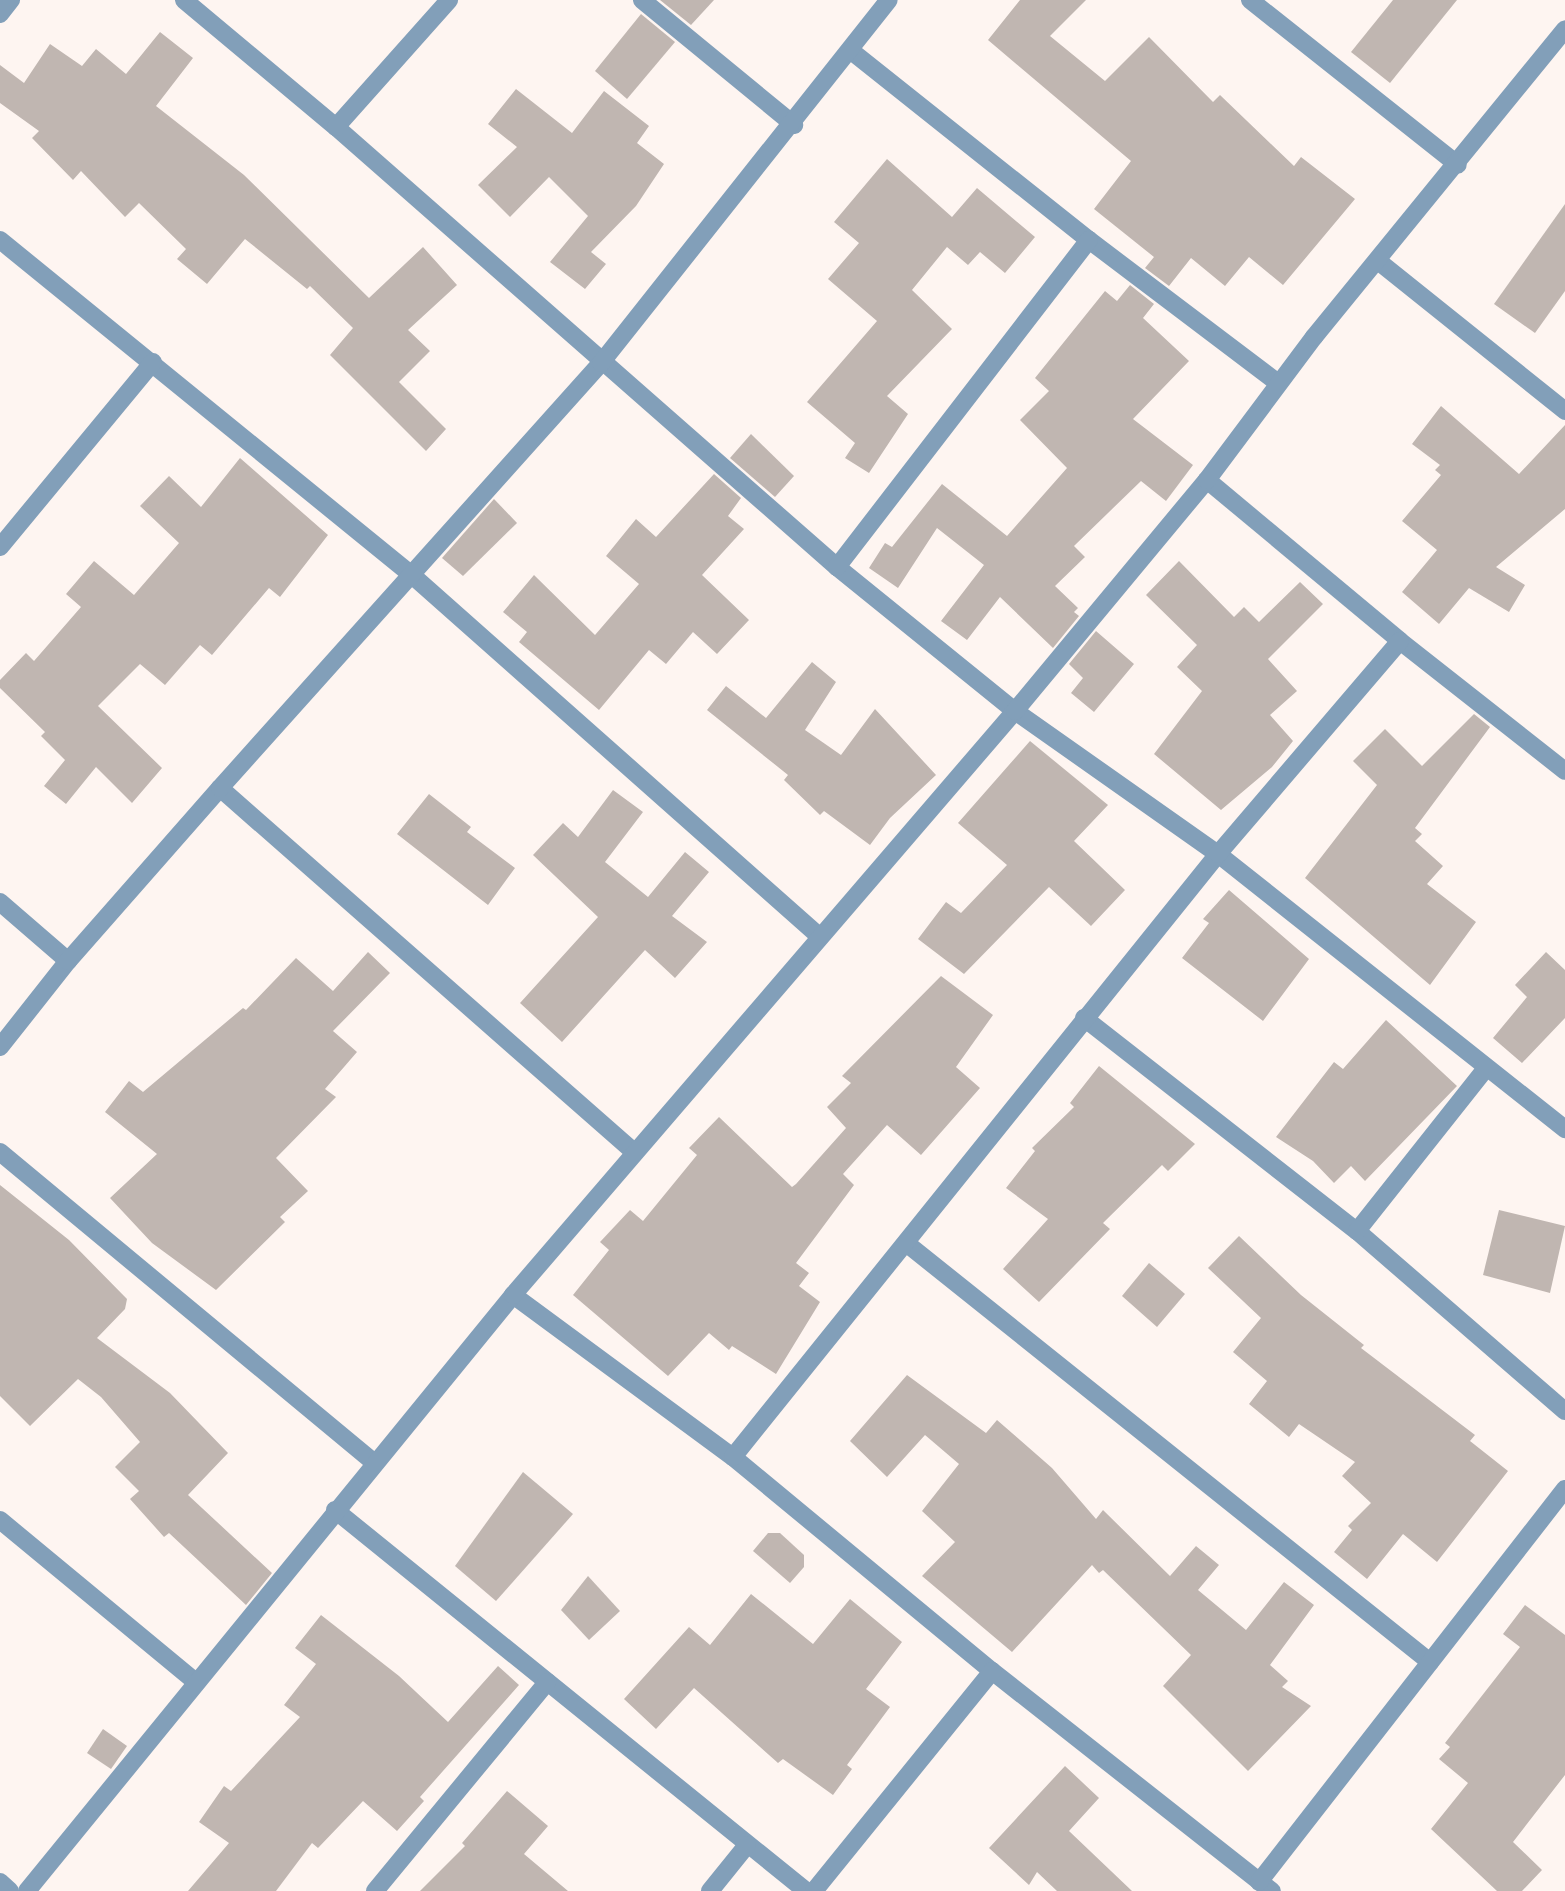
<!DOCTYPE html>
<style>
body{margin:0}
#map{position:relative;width:1565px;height:1891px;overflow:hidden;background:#fef5f1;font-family:"Asap Condensed",sans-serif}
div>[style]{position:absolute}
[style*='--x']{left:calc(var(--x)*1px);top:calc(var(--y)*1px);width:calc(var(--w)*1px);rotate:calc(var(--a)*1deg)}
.building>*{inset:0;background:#c0b6b1}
.minor>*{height:18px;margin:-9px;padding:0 9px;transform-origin:9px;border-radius:9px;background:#829fb9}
span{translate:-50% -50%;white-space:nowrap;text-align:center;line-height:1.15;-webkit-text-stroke:5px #fff;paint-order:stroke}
</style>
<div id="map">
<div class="building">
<div style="clip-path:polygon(660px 0,714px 0,691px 25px)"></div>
<div style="clip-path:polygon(1020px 0,1086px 0,1050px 36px,1105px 81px,1149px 37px,1213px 102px,1220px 95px,1294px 166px,1301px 157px,1355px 199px,1283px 285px,1249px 257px,1225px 286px,1191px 258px,1169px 286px,1145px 268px,1154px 257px,1094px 209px,1131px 161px,988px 40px)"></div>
<div style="clip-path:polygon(1393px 0,1457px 0,1390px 83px,1351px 52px)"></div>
<div style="clip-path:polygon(641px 14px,675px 42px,627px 99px,595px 71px)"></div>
<div style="clip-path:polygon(160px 32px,193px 58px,156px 106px,244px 175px,369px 298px,423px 247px,457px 285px,408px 330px,430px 351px,399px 382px,446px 429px,426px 451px,330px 355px,353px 328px,310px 286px,307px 289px,245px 239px,207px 284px,177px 259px,186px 249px,139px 203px,125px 217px,81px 171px,73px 180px,32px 138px,39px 131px,0 103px,0 65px,24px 83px,50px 44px,82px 66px,96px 49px,126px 74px)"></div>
<div style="clip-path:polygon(516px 89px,572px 133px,604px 91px,649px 126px,637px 143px,664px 164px,636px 206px,591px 252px,606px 264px,585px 289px,550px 262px,588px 216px,549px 177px,510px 217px,478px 185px,517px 147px,488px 124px)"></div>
<div style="clip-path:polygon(887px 159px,952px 217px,977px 188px,1035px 237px,1005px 273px,980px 252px,968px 265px,947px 247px,912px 290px,952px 329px,887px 396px,908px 414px,869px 473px,845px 458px,855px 443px,807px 402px,877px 321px,828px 279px,859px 243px,834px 222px)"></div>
<div style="clip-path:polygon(1565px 204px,1565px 291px,1535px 333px,1494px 304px)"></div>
<div style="clip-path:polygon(1130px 285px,1154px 304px,1143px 318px,1189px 361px,1133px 419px,1193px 465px,1166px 501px,1141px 481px,1074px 546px,1085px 557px,1055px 586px,1078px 608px,1074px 612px,1079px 616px,1053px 648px,1000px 597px,967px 640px,941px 621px,984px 565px,937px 528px,898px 588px,869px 568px,885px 543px,892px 547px,942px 484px,1007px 536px,1067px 468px,1020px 420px,1049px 391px,1035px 378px,1105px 291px,1117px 301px)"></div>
<div style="clip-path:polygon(1441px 406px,1519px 474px,1565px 425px,1565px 509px,1496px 567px,1525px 585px,1509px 612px,1469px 588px,1439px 624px,1402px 592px,1437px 550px,1402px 521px,1441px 475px,1435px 470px,1440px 465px,1412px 444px)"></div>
<div style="clip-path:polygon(751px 434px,794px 476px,775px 497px,730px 458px)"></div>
<div style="clip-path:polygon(240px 458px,328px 535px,280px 597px,269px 588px,212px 655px,200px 645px,165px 685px,140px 664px,98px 706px,162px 768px,132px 803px,96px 767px,66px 804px,44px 786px,65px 760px,41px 736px,45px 732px,0 688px,0 680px,26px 653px,34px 661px,81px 607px,66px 594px,94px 561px,134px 595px,179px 543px,140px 506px,169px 476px,201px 507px)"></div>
<div style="clip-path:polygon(714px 474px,741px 498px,728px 516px,744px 529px,702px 575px,749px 620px,717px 654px,693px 632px,666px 664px,649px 650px,599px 710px,519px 642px,527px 632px,503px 612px,534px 575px,595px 635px,639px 584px,606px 556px,636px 519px,656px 537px)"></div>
<div style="clip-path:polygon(494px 499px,517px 523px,463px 576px,442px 558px)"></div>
<div style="clip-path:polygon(1179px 561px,1234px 617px,1244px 607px,1259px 622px,1300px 582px,1323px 604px,1268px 659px,1297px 691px,1270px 715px,1293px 741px,1272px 767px,1221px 810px,1154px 754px,1202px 691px,1177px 667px,1197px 645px,1146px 595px)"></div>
<div style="clip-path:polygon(1096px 631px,1134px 664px,1094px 712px,1071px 693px,1083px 678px,1069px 664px)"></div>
<div style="clip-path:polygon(812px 662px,836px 682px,805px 730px,841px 755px,875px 709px,936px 775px,890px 818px,870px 845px,824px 811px,820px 815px,784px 780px,788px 775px,707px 710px,726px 686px,766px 718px)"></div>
<div style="clip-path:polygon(1474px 714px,1490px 727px,1415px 828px,1422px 834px,1415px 841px,1443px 866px,1427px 884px,1476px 922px,1430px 985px,1305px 878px,1377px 785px,1353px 761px,1385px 729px,1422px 766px)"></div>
<div style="clip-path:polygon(1030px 741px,1108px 805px,1074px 841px,1125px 890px,1091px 926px,1049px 887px,964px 974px,918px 939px,946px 902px,961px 913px,1007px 865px,958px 823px)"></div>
<div style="clip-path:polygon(613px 790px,643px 812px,605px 862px,648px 897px,685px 852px,709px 872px,672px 916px,707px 942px,675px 978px,645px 950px,562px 1042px,520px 1003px,598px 917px,533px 855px,563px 823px,578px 837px)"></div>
<div style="clip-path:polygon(429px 794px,471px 827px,467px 832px,515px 868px,488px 905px,397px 834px)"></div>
<div style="clip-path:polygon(1229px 890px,1309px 959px,1263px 1021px,1182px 958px,1209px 923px,1203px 919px)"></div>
<div style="clip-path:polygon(368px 952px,390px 973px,333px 1031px,357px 1052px,325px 1089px,336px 1097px,276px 1158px,308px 1191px,280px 1217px,285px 1222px,216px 1290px,152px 1243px,110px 1198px,157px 1154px,105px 1112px,129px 1081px,143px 1092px,243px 1008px,246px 1010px,296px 958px,333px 991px)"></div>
<div style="clip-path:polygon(1546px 952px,1565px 970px,1565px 1018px,1522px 1063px,1493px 1038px,1527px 997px,1515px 985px)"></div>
<div style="clip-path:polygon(941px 976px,993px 1015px,956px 1067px,980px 1088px,921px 1155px,887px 1125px,843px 1174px,854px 1185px,796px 1263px,809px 1273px,799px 1286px,820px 1302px,776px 1374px,732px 1346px,729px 1350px,709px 1333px,668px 1376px,573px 1295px,609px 1250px,600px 1242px,630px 1210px,643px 1221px,697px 1155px,689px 1148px,719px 1117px,792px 1187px,796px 1184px,846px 1128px,827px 1107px,851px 1083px,842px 1076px)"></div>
<div style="clip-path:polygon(1386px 1020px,1457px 1086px,1365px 1181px,1351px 1166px,1334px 1183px,1313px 1161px,1276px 1137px,1334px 1062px,1343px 1069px)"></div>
<div style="clip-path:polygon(1099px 1066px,1195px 1144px,1168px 1171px,1162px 1165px,1103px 1223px,1110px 1229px,1039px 1302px,1003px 1269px,1048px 1219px,1006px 1188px,1035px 1151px,1032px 1148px,1074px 1107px,1070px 1103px)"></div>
<div style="clip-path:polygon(0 1185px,69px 1240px,127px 1299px,125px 1309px,97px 1338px,170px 1393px,228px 1453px,188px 1495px,272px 1573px,246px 1605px,169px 1533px,164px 1537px,130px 1499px,139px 1491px,115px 1467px,140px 1442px,101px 1397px,78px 1379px,30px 1426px,0 1396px)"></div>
<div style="clip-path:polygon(1499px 1210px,1565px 1226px,1550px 1293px,1483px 1275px)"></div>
<div style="clip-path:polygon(1239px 1236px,1301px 1295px,1364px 1345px,1361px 1348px,1475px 1435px,1470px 1441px,1508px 1471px,1437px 1562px,1403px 1534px,1367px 1579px,1334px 1552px,1352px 1530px,1348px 1526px,1371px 1503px,1342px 1476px,1355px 1462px,1299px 1424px,1289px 1437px,1249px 1404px,1267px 1381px,1233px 1352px,1261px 1318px,1208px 1268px)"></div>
<div style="clip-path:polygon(1149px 1263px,1185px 1294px,1157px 1327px,1122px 1296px)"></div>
<div style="clip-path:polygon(907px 1375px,986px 1433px,997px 1420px,1052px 1468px,1096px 1519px,1103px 1510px,1170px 1576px,1196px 1546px,1219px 1565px,1198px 1590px,1246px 1630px,1284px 1582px,1314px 1605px,1270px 1665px,1288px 1681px,1282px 1687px,1311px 1706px,1248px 1771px,1163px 1686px,1191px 1655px,1103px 1570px,1099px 1573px,1092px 1565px,1012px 1652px,922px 1576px,955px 1542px,922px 1511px,959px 1464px,925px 1435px,887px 1477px,850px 1441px)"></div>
<div style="clip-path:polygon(523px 1472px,573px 1514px,496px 1601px,455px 1566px)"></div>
<div style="clip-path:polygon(768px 1533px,780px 1533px,804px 1555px,804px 1567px,790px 1583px,753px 1551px)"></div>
<div style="clip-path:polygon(588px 1576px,620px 1611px,589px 1640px,561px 1610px)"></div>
<div style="clip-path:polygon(751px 1594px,813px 1644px,850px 1599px,902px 1642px,866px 1689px,890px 1707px,847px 1765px,852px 1769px,833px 1795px,783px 1759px,778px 1763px,694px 1688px,656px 1729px,624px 1699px,689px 1627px,710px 1645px)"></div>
<div style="clip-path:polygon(1525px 1605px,1565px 1635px,1565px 1775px,1513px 1842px,1542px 1870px,1522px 1891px,1497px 1891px,1431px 1829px,1468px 1783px,1439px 1759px,1450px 1747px,1445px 1743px,1520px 1647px,1503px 1634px)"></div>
<div style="clip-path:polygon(321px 1615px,399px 1676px,448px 1722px,498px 1666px,519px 1685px,420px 1797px,424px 1801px,397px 1831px,363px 1801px,318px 1848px,312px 1843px,276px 1891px,188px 1891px,229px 1843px,199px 1822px,224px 1786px,231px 1791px,300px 1717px,284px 1705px,316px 1664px,295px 1648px)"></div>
<div style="clip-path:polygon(103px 1729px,127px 1746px,111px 1769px,87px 1753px)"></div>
<div style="clip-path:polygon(1065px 1766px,1099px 1798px,1069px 1831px,1132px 1891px,1057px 1891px,1037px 1872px,1029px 1885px,989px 1848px)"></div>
<div style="clip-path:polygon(507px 1791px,548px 1826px,524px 1854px,568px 1891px,420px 1891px,465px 1846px,462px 1843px)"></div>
</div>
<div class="minor">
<div style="--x:184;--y:0;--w:198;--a:39.9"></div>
<div style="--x:336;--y:127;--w:667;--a:41.29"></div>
<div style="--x:837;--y:567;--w:229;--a:39"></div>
<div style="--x:1015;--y:711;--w:248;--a:35.2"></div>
<div style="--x:1218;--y:854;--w:443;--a:38.4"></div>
<div style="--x:642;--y:0;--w:197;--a:39.4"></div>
<div style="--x:1250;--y:0;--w:265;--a:38.4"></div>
<div style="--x:0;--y:14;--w:18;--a:-52"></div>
<div style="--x:850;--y:50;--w:305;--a:38.5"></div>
<div style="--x:1089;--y:240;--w:237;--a:37.1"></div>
<div style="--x:336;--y:127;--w:170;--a:-48.3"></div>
<div style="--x:0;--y:240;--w:532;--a:39.13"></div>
<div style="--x:413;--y:576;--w:543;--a:41.56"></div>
<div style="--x:1378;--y:261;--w:240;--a:38.7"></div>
<div style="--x:1207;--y:480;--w:251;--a:39.8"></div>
<div style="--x:1400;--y:641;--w:210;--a:38.2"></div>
<div style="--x:0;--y:547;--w:240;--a:-50.4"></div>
<div style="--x:837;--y:567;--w:413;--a:-52.4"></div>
<div style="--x:220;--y:788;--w:551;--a:41.32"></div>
<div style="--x:0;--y:902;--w:90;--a:40.9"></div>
<div style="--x:1084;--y:1018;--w:346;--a:38"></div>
<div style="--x:1357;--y:1231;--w:275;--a:40.9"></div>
<div style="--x:0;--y:1047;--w:110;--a:-51.7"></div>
<div style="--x:68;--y:961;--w:230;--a:-48.7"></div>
<div style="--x:220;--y:788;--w:571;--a:-48.12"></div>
<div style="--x:601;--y:363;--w:463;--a:-51.6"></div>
<div style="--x:0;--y:1152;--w:486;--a:39.7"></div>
<div style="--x:1357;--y:1231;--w:208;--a:-51.6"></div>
<div style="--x:906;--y:1243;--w:671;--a:38.65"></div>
<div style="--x:513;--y:1295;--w:273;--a:36.4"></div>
<div style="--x:733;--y:1457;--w:336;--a:39.6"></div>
<div style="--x:992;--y:1671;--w:356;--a:38.2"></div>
<div style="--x:733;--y:1457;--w:774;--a:-51.19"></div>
<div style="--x:1218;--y:854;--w:280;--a:-49.5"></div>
<div style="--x:335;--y:1510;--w:606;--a:38.97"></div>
<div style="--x:0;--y:1520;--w:254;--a:39.6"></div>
<div style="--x:0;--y:1882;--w:13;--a:42"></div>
<div style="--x:1259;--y:1882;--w:498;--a:-52.1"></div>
<div style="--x:27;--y:1891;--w:769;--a:-50.8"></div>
<div style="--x:513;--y:1295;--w:770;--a:-49.32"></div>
<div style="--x:1015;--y:711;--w:300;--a:-50.3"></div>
<div style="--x:1207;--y:480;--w:179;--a:-53.2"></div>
<div style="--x:1314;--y:337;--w:397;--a:-50.8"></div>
<div style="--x:375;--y:1891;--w:271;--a:-50.5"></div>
<div style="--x:710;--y:1891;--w:59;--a:-51.2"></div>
<div style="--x:814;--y:1891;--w:283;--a:-51"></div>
</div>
</div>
